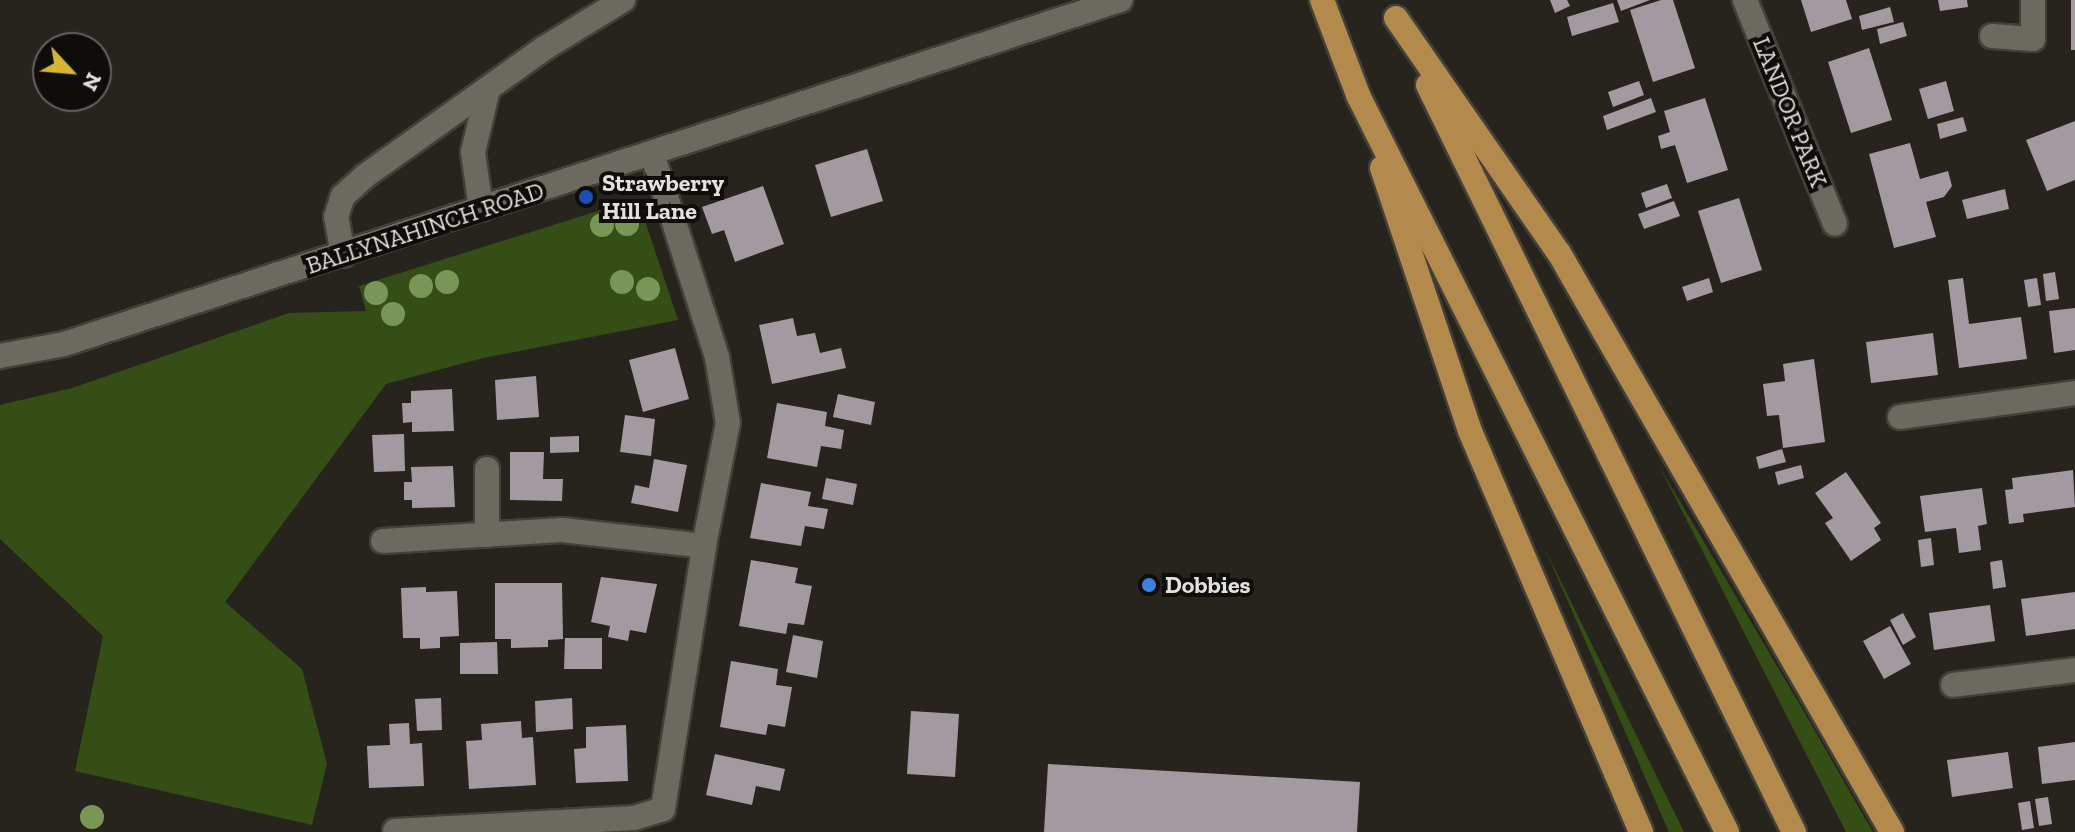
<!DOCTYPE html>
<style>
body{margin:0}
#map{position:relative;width:2075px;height:832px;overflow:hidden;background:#26241c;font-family:"Zilla Slab",serif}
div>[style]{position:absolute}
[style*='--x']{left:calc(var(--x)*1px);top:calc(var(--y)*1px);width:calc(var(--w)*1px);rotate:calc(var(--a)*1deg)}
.green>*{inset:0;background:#354e16}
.building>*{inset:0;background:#a39aa1}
.roads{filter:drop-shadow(2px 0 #424039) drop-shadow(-2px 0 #424039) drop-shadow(0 2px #424039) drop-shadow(0 -2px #424039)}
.minor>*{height:24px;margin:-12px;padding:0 12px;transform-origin:12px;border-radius:12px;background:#6c6a60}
.highway>*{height:24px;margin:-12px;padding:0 12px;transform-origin:12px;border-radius:12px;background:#b38a4c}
.trees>*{width:24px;height:24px;margin:-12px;border-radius:50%;background:#789655}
.dots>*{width:22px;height:22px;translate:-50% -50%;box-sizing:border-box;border:4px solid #0e0d0a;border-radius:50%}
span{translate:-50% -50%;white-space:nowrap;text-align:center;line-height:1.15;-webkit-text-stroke:8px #0e0d0a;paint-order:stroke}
.street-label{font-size:24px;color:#e2e1dc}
.poi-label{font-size:24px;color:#e2e1dc;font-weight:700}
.left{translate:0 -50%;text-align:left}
.north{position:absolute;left:32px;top:32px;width:80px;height:80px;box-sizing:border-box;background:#0e0d0a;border:2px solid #63625e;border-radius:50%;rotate:116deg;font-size:22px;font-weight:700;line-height:32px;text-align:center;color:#e2e1dc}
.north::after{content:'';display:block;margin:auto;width:28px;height:36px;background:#d8b434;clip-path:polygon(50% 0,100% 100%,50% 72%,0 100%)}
</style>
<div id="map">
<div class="green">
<div style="clip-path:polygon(620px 204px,633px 207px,644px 218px,678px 320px,483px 358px,386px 384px,225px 602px,302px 669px,327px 764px,312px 825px,75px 771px,103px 636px,0 539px,0 405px,72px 388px,289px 313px,366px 311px,359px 286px)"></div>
<div style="clip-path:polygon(1658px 464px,1800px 705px,1873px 832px,1846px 832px)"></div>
<div style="clip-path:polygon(1544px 547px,1684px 832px,1669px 832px)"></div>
</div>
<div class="building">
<div style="clip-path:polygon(1550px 0,1567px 0,1570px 6px,1555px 13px)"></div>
<div style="clip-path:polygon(1617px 0,1650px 0,1621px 11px)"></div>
<div style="clip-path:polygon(1661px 0,1673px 0,1695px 68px,1653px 82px,1630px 10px)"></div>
<div style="clip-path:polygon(1801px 0,1846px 0,1852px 19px,1811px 32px)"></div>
<div style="clip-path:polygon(1938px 0,1967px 0,1968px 7px,1940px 11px)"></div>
<div style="clip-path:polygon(2071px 0,2075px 0,2075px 50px,2071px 50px)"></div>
<div style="clip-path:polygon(1613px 3px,1619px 22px,1572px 36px,1567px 17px)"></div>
<div style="clip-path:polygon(1890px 7px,1894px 22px,1862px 30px,1859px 16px)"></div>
<div style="clip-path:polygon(1903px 22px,1907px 36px,1880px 44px,1877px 29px)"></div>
<div style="clip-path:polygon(1869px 48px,1892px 120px,1851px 133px,1828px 62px)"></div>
<div style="clip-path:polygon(1639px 81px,1644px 95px,1613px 107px,1608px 92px)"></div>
<div style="clip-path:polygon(1946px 81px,1954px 111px,1928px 119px,1919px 89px)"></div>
<div style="clip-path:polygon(1651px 98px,1656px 112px,1607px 130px,1603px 116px)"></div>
<div style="clip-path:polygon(1705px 98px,1728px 170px,1687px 183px,1675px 145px,1661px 149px,1658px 136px,1670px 132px,1664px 111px)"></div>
<div style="clip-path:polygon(1963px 117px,1967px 131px,1940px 139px,1937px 124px)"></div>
<div style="clip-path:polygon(2075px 121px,2075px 180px,2047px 191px,2026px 140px)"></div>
<div style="clip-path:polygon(1910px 143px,1920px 179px,1948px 171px,1952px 186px,1944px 197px,1926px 202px,1936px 237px,1894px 248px,1869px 154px)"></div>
<div style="clip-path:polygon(867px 149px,883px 201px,831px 217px,815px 165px)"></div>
<div style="clip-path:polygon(1667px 184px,1672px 198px,1646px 208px,1641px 193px)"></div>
<div style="clip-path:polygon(763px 186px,784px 244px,735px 262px,724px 230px,712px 234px,702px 207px)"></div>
<div style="clip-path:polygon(2005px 189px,2009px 209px,1967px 219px,1962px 200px)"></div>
<div style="clip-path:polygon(1739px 198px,1762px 270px,1721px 283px,1698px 211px)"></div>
<div style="clip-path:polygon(1674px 201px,1680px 216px,1644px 229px,1638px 214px)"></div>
<div style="clip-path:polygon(2055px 272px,2059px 299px,2046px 301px,2043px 274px)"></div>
<div style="clip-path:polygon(1709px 278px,1713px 292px,1687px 301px,1682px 287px)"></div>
<div style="clip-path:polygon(1963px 278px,1969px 324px,2021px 317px,2027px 359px,1959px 368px,1948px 280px)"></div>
<div style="clip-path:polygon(2037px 278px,2041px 305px,2028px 307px,2024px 280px)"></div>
<div style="clip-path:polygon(2075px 308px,2075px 350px,2054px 353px,2049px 311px)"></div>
<div style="clip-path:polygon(793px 318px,797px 336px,815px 333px,820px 353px,841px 348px,846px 368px,772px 384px,759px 325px)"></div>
<div style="clip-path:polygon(1933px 333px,1938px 375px,1871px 383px,1866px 342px)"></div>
<div style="clip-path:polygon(675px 348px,689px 399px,643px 412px,629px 360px)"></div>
<div style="clip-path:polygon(1814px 359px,1825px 442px,1783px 448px,1779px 415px,1767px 416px,1763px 384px,1785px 381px,1783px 364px)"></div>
<div style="clip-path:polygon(536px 376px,539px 417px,497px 420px,495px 380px)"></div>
<div style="clip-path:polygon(452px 389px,454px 431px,412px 432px,412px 422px,403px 423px,402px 403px,411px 403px,411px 391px)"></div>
<div style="clip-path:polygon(838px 394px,875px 402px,871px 425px,833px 417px)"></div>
<div style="clip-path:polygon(777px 403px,827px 412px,825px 426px,844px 430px,841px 449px,821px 446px,817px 467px,767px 458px)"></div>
<div style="clip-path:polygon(625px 415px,655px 419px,651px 456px,620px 452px)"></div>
<div style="clip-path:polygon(404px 434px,405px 471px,374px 472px,372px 435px)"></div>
<div style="clip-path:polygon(579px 436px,579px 452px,550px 453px,550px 437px)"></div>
<div style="clip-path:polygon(1782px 449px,1786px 462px,1759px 469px,1756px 457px)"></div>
<div style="clip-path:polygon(510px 452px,544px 452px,543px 479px,563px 479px,562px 501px,510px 500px)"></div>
<div style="clip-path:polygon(654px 459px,687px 465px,678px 512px,631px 503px,635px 485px,649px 488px)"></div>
<div style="clip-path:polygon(1801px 465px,1804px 478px,1778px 485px,1775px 472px)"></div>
<div style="clip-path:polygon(453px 466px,455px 507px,412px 508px,412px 500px,404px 500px,404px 482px,412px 482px,411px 467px)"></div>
<div style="clip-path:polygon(2073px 470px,2075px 507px,2023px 514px,2024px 522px,2009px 524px,2005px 490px,2013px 489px,2012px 478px)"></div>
<div style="clip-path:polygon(1846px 472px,1881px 523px,1874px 528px,1881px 540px,1851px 561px,1825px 523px,1833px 518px,1815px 493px)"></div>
<div style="clip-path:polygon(826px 478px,857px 484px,853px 505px,822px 499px)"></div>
<div style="clip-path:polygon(761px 483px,811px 492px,808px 506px,828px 509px,824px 529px,805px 526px,801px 546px,750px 538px)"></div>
<div style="clip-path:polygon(1982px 488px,1987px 524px,1978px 526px,1981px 550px,1959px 553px,1956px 528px,1925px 532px,1920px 496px)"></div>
<div style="clip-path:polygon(1931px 538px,1934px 565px,1921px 567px,1918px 540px)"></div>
<div style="clip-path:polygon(751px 560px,798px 568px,795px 583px,812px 586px,804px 625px,788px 623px,786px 634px,739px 626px)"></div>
<div style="clip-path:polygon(2002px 560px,2006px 587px,1993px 589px,1990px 562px)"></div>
<div style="clip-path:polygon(601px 577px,657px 584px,646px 633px,630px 630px,628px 641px,608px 637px,610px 626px,591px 622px)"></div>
<div style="clip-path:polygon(495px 583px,562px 583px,563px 639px,548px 640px,548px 647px,511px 648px,511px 639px,495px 639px)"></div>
<div style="clip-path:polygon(426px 587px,426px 592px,457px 591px,459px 636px,440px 637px,440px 648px,420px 649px,420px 638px,403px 638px,401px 588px)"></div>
<div style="clip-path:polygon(2075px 592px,2075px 629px,2026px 636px,2021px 599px)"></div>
<div style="clip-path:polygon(1990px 605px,1995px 641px,1934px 650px,1929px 613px)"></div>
<div style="clip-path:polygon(1903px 613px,1916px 637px,1903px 645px,1890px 620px)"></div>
<div style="clip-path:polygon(1890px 626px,1911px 664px,1884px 679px,1863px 641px)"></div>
<div style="clip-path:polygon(793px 635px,823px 641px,817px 678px,786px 672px)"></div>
<div style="clip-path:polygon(565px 638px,602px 638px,602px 669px,564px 669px)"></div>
<div style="clip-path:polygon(497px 642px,498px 674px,460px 674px,460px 643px)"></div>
<div style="clip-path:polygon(731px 661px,778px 669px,776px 685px,792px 687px,785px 727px,768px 724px,766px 735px,720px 727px)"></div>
<div style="clip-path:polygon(441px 698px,442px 730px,417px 731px,415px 699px)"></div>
<div style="clip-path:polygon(572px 698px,573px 729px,536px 732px,535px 701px)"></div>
<div style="clip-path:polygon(911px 711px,959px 714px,955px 777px,907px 774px)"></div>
<div style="clip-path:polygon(521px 721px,522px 738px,533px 737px,536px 785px,469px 789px,466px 741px,482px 740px,481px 724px)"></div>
<div style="clip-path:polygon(409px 723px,410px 744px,422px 743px,424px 786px,369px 788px,367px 746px,390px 745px,389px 724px)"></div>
<div style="clip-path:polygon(626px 725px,628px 781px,576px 783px,574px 749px,586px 748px,586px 727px)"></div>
<div style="clip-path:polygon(2075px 742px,2075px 780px,2042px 784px,2038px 747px)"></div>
<div style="clip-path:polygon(2008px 752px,2013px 788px,1952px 797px,1947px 760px)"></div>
<div style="clip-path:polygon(715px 754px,785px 769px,780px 791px,756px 786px,752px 805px,706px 795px)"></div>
<div style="clip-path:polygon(1048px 764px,1360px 782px,1357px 832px,1044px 832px)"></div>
<div style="clip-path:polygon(2048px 797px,2052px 824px,2039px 826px,2035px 799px)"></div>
<div style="clip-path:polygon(2030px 801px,2034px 828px,2022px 830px,2018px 803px)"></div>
</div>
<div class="roads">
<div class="minor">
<div style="--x:1745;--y:0;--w:241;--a:68.1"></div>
<div style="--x:1992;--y:36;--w:41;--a:4.2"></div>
<div style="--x:2033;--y:39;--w:39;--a:-90"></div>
<div style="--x:481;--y:209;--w:58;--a:-98"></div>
<div style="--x:473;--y:152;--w:65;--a:-76.6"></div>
<div style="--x:343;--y:255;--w:39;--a:-100"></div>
<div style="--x:336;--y:217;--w:22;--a:-72"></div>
<div style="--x:343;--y:196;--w:30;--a:-42"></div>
<div style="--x:365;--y:176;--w:219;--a:-35.5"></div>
<div style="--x:543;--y:49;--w:94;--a:-31.5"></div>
<div style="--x:0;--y:356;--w:65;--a:-10.6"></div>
<div style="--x:64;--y:344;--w:1111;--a:-18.04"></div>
<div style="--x:1900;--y:417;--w:177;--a:-7.8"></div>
<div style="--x:487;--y:469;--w:66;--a:90"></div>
<div style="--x:383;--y:541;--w:179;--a:-3.5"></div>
<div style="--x:562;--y:530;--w:143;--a:6.4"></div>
<div style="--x:1953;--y:685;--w:123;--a:-7"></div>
<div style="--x:395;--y:831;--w:239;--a:-3.1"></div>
<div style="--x:634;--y:818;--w:30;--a:-17"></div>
<div style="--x:663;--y:809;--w:266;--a:-81.1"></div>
<div style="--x:704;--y:546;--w:125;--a:-79"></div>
<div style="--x:728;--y:423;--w:67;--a:-99.5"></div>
<div style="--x:717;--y:357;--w:214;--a:-107.7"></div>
</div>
<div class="highway">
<div style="--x:1322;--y:0;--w:102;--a:69.2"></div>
<div style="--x:1358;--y:95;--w:824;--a:63.4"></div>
<div style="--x:1396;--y:18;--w:286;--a:55.3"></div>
<div style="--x:1559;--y:253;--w:668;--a:60.1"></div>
<div style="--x:1428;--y:85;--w:832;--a:63.9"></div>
<div style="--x:1382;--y:168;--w:277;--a:71.5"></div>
<div style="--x:1470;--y:431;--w:436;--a:66.9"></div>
</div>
</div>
<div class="trees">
<div style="left:627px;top:224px"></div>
<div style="left:602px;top:225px"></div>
<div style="left:447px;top:282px"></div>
<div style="left:622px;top:282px"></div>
<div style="left:421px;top:286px"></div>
<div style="left:648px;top:289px"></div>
<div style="left:376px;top:293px"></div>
<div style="left:393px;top:314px"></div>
<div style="left:92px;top:817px"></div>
</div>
<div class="dots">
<div style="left:586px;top:197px;background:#1a4fb4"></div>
<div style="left:1149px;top:585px;background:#3f7fe0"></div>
</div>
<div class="street-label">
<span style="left:1790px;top:112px;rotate:68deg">LANDOR PARK</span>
<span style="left:425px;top:228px;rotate:-18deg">BALLYNAHINCH ROAD</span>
</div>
<div class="poi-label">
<span class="left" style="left:602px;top:197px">Strawberry<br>Hill Lane</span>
<span class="left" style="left:1165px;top:585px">Dobbies</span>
</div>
<div class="north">N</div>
</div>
